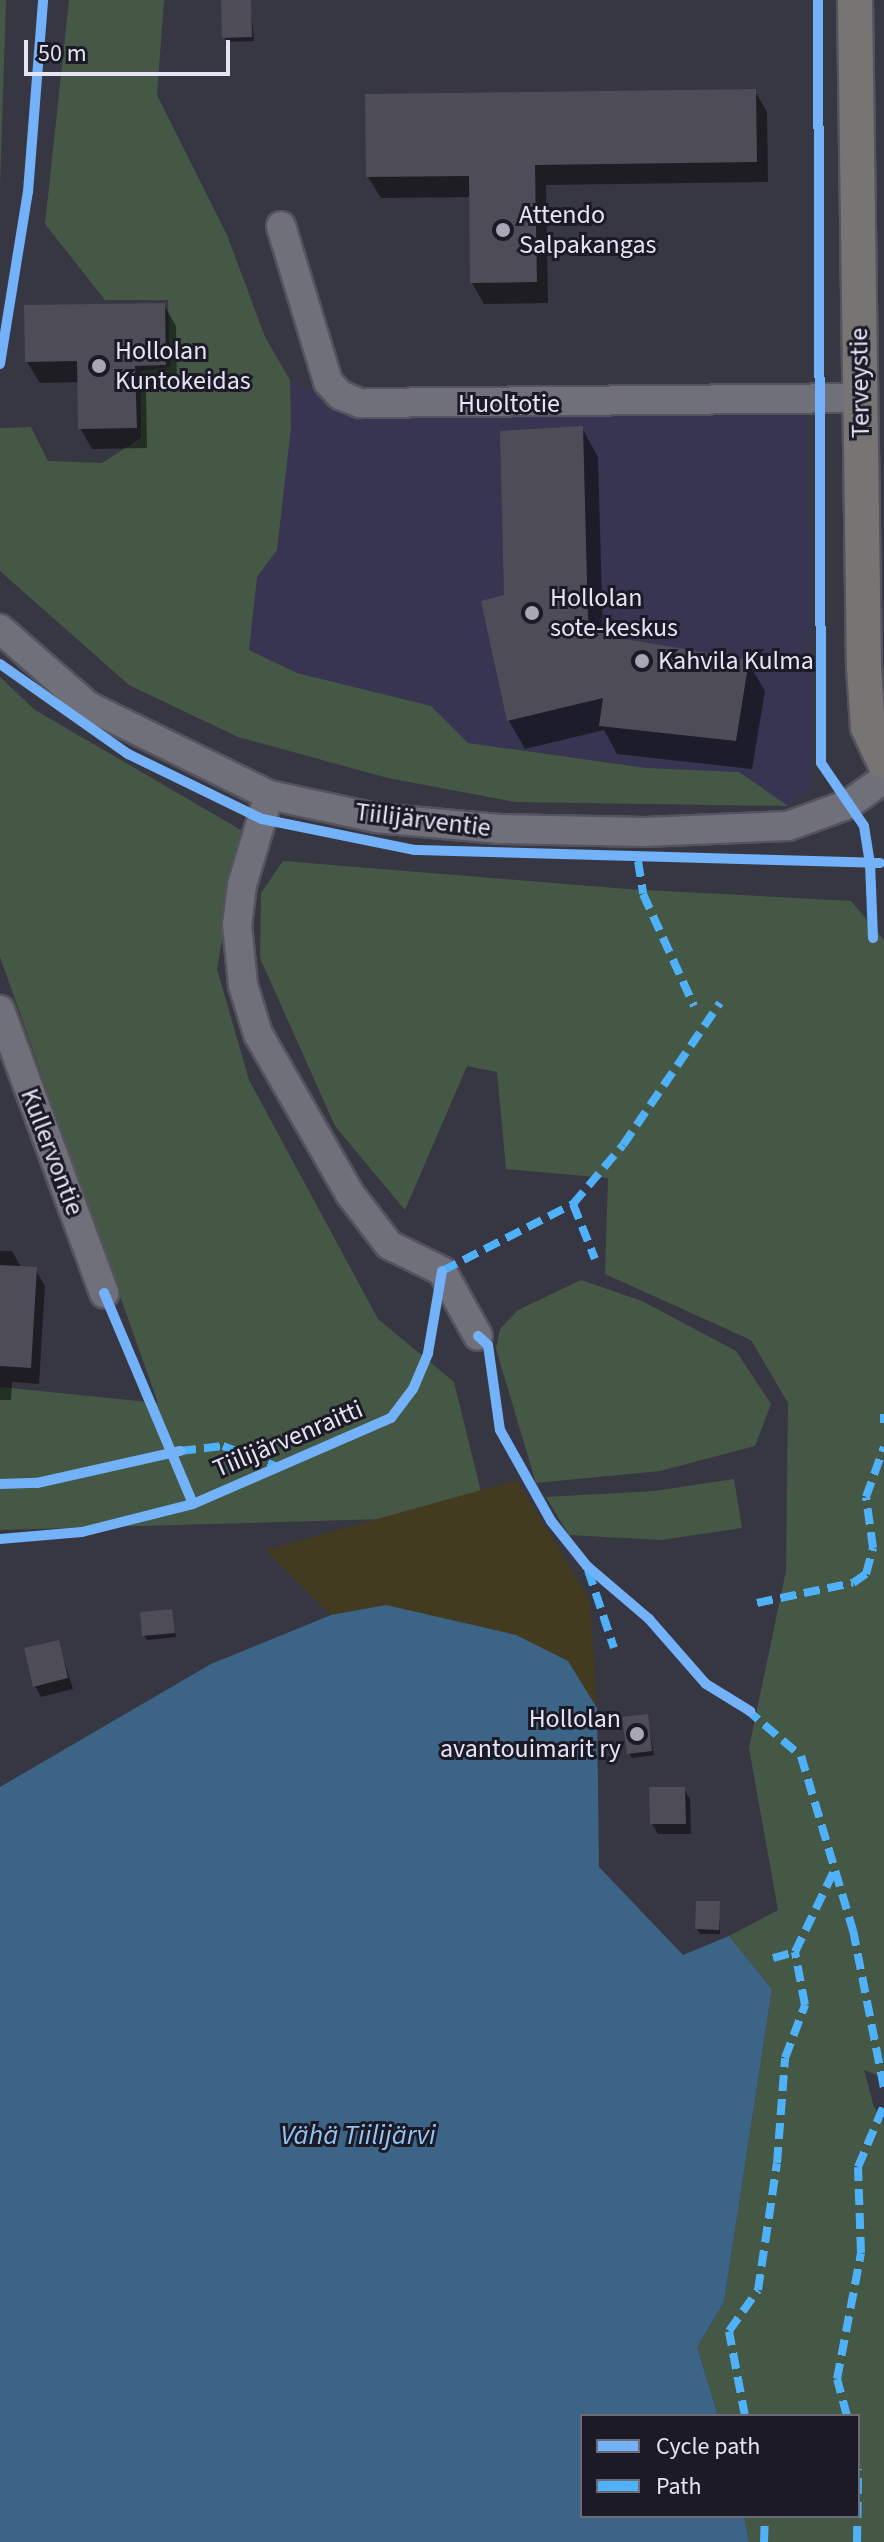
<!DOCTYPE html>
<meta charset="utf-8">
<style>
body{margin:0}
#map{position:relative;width:884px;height:2542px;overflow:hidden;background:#373743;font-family:"Source Sans 3",sans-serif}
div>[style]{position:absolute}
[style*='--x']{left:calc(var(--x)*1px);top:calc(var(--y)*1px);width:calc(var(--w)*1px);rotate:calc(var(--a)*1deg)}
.built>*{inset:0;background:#383552}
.green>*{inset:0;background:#455845}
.sand>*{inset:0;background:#423b20}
.water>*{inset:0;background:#3c6486}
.shadow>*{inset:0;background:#0007}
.building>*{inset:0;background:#4d4c57}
.roads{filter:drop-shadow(2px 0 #54535e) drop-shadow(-2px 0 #54535e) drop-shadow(0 2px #54535e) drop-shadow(0 -2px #54535e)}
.minor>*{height:28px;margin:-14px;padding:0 14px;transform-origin:14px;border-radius:14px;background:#70707a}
.major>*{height:34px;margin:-17px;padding:0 17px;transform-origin:17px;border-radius:17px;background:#777474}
.quiet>*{height:8px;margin-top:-4px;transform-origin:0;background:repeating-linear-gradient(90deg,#4fb1f8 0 16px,transparent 0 24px)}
.cycleway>*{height:10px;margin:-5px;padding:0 5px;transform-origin:5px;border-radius:5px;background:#73b2f8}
.dots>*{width:22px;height:22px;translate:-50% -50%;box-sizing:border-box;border:4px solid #1b1a26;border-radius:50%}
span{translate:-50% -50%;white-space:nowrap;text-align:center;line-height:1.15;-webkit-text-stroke:6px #1b1a26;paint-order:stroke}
.poi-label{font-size:26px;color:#e5e4f4}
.left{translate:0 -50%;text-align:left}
.right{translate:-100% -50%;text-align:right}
.street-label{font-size:26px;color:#e5e4f4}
.water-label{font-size:28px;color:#92c5f4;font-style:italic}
.legend{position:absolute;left:580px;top:2414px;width:280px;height:104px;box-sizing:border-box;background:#1b1a26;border:2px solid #6c6b78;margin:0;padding:10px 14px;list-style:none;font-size:24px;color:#e5e4f4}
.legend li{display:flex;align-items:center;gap:16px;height:40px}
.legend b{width:40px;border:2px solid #6c6b78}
.scale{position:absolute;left:24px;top:40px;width:206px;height:36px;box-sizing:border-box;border:4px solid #e5e4f4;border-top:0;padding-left:10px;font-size:24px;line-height:28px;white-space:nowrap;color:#e5e4f4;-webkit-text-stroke:6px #1b1a26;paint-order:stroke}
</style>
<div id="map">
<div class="built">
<div style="clip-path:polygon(290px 380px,356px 412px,807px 412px,812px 770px,808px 789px,788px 806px,739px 772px,650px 768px,467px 743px,431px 706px,297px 673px,249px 650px,257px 576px,277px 550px,291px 428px)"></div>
</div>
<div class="green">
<div style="clip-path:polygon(0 0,6px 0,0 186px)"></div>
<div style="clip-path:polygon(69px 0,164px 0,157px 95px,227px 235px,265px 337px,290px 380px,291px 428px,277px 550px,257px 577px,249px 650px,297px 673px,431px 706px,468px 743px,646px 768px,739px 772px,788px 806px,515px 802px,388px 778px,238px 737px,129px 685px,0 571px,0 428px,31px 427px,48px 461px,102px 463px,141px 438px,141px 371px,170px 367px,168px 300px,105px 300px,45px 224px)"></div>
<div style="clip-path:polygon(0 677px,35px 710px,241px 830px,217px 969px,249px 1080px,378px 1319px,454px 1382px,487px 1516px,0 1530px,0 1387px,158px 1403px,0 957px)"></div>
<div style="clip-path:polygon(283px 861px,627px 889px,851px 901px,884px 940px,884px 2078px,864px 2070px,874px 2107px,884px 2122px,884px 2542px,749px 2542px,744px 2516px,858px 2516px,858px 2416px,718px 2416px,697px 2347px,724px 2302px,772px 1989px,729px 1936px,778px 1910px,749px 1748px,786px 1571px,788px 1403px,751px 1340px,605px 1274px,608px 1178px,506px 1169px,497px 1072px,467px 1066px,405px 1210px,335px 1126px,260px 958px,261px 893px)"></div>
<div style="clip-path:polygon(581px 1280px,642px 1301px,736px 1351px,771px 1404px,755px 1446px,660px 1471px,536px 1483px,496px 1349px,500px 1329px,518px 1310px)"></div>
<div style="clip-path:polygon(734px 1479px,742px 1528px,661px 1540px,569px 1535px,546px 1497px,654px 1491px)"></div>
</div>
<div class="sand">
<div style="clip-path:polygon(517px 1480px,590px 1600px,597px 1708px,568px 1661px,516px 1636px,386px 1605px,331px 1615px,266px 1550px)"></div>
</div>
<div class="water">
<div style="clip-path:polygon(386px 1605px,516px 1635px,568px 1661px,597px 1708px,599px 1867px,683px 1955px,729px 1936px,772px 1989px,724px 2302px,697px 2347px,718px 2416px,582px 2416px,582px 2516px,744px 2516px,749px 2542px,0 2542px,0 1787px,211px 1664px,331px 1615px)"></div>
</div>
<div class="shadow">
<div style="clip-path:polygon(250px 1px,254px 41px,227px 42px,224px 37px)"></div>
<div style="clip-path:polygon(755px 91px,767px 112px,768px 182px,546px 185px,548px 303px,484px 304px,472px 283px,471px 197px,381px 198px,368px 177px)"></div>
<div style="clip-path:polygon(164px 305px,176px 326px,177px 386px,146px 386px,147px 448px,92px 449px,80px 428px,80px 382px,40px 383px,27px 362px)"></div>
<div style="clip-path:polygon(582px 428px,598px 457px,603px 635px,748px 662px,765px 691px,752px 769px,617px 754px,604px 730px,525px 749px,509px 721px,483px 603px,506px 597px)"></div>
<div style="clip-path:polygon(0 1251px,12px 1251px,22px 1269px,35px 1269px,45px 1286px,39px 1384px,12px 1382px,11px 1400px,0 1400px)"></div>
<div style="clip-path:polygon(171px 1611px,176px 1637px,147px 1640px,144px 1635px)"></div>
<div style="clip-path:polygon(58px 1642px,73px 1689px,41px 1697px,35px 1686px)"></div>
<div style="clip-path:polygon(647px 1716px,654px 1755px,632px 1758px,629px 1753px)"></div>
<div style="clip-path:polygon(684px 1789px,690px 1799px,691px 1834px,658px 1834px,652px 1824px)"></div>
<div style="clip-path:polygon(718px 1903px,720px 1934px,700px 1934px,697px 1929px)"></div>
</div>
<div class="building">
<div style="clip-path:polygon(221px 0,251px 0,252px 37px,222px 38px)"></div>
<div style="clip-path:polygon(756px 89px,757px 162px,535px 165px,537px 282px,470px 283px,469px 176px,366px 177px,365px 94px)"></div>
<div style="clip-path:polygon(165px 303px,166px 365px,135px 366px,137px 428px,78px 429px,77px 361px,25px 362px,24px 305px)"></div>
<div style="clip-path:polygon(583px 426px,588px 619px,608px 636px,749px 660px,736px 741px,599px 726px,603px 698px,507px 721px,481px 601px,504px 595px,500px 431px)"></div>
<div style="clip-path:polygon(0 1265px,37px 1267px,31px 1368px,0 1366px)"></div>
<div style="clip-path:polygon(172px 1609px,175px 1633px,142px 1636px,140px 1612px)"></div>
<div style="clip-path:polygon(59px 1640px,68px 1678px,33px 1687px,24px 1648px)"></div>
<div style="clip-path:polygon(648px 1714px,652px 1751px,627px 1754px,622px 1717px)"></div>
<div style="clip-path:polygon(649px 1787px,685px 1787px,686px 1824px,650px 1824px)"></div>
<div style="clip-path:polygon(696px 1901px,720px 1901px,719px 1930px,695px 1929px)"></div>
</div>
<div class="roads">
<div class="minor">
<div style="--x:281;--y:226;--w:163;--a:73.2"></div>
<div style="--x:328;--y:382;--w:18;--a:47"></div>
<div style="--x:340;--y:395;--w:22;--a:22"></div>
<div style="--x:360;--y:403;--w:501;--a:-0.57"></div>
<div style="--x:0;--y:629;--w:117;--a:41.2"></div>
<div style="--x:88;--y:706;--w:202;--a:26.2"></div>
<div style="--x:269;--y:795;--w:109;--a:12.1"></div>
<div style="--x:376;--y:818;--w:124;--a:5.1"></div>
<div style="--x:500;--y:829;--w:145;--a:1.2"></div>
<div style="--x:645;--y:832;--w:143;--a:-2.4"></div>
<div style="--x:788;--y:826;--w:65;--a:-19.8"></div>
<div style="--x:849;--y:804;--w:43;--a:-35.5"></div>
<div style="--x:269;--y:795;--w:94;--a:106.7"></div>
<div style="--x:242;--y:885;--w:39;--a:97"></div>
<div style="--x:237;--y:924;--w:61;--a:84.4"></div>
<div style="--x:243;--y:985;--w:51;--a:73"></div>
<div style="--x:258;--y:1034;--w:185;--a:60.1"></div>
<div style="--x:350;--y:1194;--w:64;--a:52.6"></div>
<div style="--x:389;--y:1245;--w:59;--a:26.1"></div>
<div style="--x:442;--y:1271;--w:74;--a:61"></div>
<div style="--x:0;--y:1010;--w:302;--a:69.8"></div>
</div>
<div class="major">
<div style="--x:855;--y:0;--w:667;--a:89.23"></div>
<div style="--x:864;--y:667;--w:60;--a:86.2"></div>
<div style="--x:868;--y:727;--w:38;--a:65"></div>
</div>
</div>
<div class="quiet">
<div style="--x:638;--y:861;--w:33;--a:81"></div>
<div style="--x:643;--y:894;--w:123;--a:65.5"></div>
<div style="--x:573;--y:1204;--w:59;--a:68.2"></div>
<div style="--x:442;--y:1271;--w:147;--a:-27.1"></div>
<div style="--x:573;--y:1204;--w:77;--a:-49.7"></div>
<div style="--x:623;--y:1145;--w:172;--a:-55.7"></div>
<div style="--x:884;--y:1414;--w:9;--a:90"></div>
<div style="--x:180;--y:1451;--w:43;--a:-6.6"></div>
<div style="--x:223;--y:1446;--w:56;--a:21"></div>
<div style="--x:588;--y:1570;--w:82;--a:71.6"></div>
<div style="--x:757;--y:1603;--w:98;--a:-11.8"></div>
<div style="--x:853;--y:1583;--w:16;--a:-35"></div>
<div style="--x:866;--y:1574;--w:27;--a:-75"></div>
<div style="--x:873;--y:1548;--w:51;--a:-97.8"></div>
<div style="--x:866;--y:1497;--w:53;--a:-70.2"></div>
<div style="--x:746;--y:1709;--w:72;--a:40.5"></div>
<div style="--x:801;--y:1756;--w:182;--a:73.4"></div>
<div style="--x:853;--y:1930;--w:161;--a:78.9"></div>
<div style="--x:773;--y:1958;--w:23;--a:-15"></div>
<div style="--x:745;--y:2416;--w:86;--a:-100.7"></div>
<div style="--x:729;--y:2331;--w:50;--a:-54.7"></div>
<div style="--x:758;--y:2290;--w:128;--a:-81.5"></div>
<div style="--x:777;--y:2163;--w:105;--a:-85.6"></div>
<div style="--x:785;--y:2058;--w:57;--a:-69.3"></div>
<div style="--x:805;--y:2005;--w:54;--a:-100.7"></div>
<div style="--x:795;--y:1952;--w:88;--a:-64.3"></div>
<div style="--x:847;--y:2416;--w:38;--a:-105"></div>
<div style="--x:837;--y:2379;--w:128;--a:-79.2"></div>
<div style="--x:861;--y:2253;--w:86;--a:-92"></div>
<div style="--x:858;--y:2167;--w:67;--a:-67.2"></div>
<div style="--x:764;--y:2542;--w:26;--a:-88"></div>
<div style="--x:857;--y:2542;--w:73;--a:-89.2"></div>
</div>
<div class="cycleway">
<div style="--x:818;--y:0;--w:763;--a:89.77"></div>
<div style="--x:821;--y:763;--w:76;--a:55.7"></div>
<div style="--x:864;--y:826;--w:37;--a:81"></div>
<div style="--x:870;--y:863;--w:10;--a:0"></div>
<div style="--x:0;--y:364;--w:174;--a:-80.8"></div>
<div style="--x:28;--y:192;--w:193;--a:-85.5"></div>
<div style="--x:0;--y:664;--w:156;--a:35.1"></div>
<div style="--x:128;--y:754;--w:149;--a:25.9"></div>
<div style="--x:262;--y:819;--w:155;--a:11.5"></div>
<div style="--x:414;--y:850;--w:456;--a:1.6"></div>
<div style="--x:870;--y:863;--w:75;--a:87.7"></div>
<div style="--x:104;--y:1293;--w:229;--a:67.1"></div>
<div style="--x:478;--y:1336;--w:13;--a:42"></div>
<div style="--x:488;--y:1345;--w:86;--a:82"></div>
<div style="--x:500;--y:1430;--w:104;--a:60.7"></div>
<div style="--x:551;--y:1521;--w:58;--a:51.3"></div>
<div style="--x:587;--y:1566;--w:82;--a:40.5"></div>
<div style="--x:649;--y:1619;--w:86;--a:48.8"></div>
<div style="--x:706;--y:1684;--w:52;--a:31.5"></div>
<div style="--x:0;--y:1484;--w:37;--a:-2"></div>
<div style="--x:37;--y:1483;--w:147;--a:-12.6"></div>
<div style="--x:0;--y:1539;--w:82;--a:-4.9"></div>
<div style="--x:82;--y:1532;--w:114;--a:-14.2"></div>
<div style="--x:193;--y:1504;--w:216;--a:-23.5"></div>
<div style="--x:391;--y:1418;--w:36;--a:-53"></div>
<div style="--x:413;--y:1389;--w:39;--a:-67"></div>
<div style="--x:428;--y:1353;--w:83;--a:-80.3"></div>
</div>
<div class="dots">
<div style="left:503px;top:230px;background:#a8a7b6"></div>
<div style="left:99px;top:366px;background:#a8a7b6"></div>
<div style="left:532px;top:613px;background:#a8a7b6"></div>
<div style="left:642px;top:661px;background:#a8a7b6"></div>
<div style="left:637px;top:1734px;background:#a8a7b6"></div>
</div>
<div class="poi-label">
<span class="left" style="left:519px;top:230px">Attendo<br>Salpakangas</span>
<span class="left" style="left:115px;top:366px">Hollolan<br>Kuntokeidas</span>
<span class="left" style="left:550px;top:613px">Hollolan<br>sote-keskus</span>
<span class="left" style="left:658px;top:661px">Kahvila Kulma</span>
<span class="right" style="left:621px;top:1734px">Hollolan<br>avantouimarit ry</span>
</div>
<div class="street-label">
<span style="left:860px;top:383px;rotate:-91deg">Terveystie</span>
<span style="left:509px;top:404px">Huoltotie</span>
<span style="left:423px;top:820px;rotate:7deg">Tiilijärventie</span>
<span style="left:52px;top:1152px;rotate:69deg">Kullervontie</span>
<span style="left:288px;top:1439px;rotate:-23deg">Tiilijärvenraitti</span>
</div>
<div class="water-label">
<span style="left:358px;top:2135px">Vähä Tiilijärvi</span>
</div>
<ul class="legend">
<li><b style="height:10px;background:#73b2f8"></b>Cycle path</li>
<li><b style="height:10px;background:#4fb1f8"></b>Path</li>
</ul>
<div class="scale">50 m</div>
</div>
